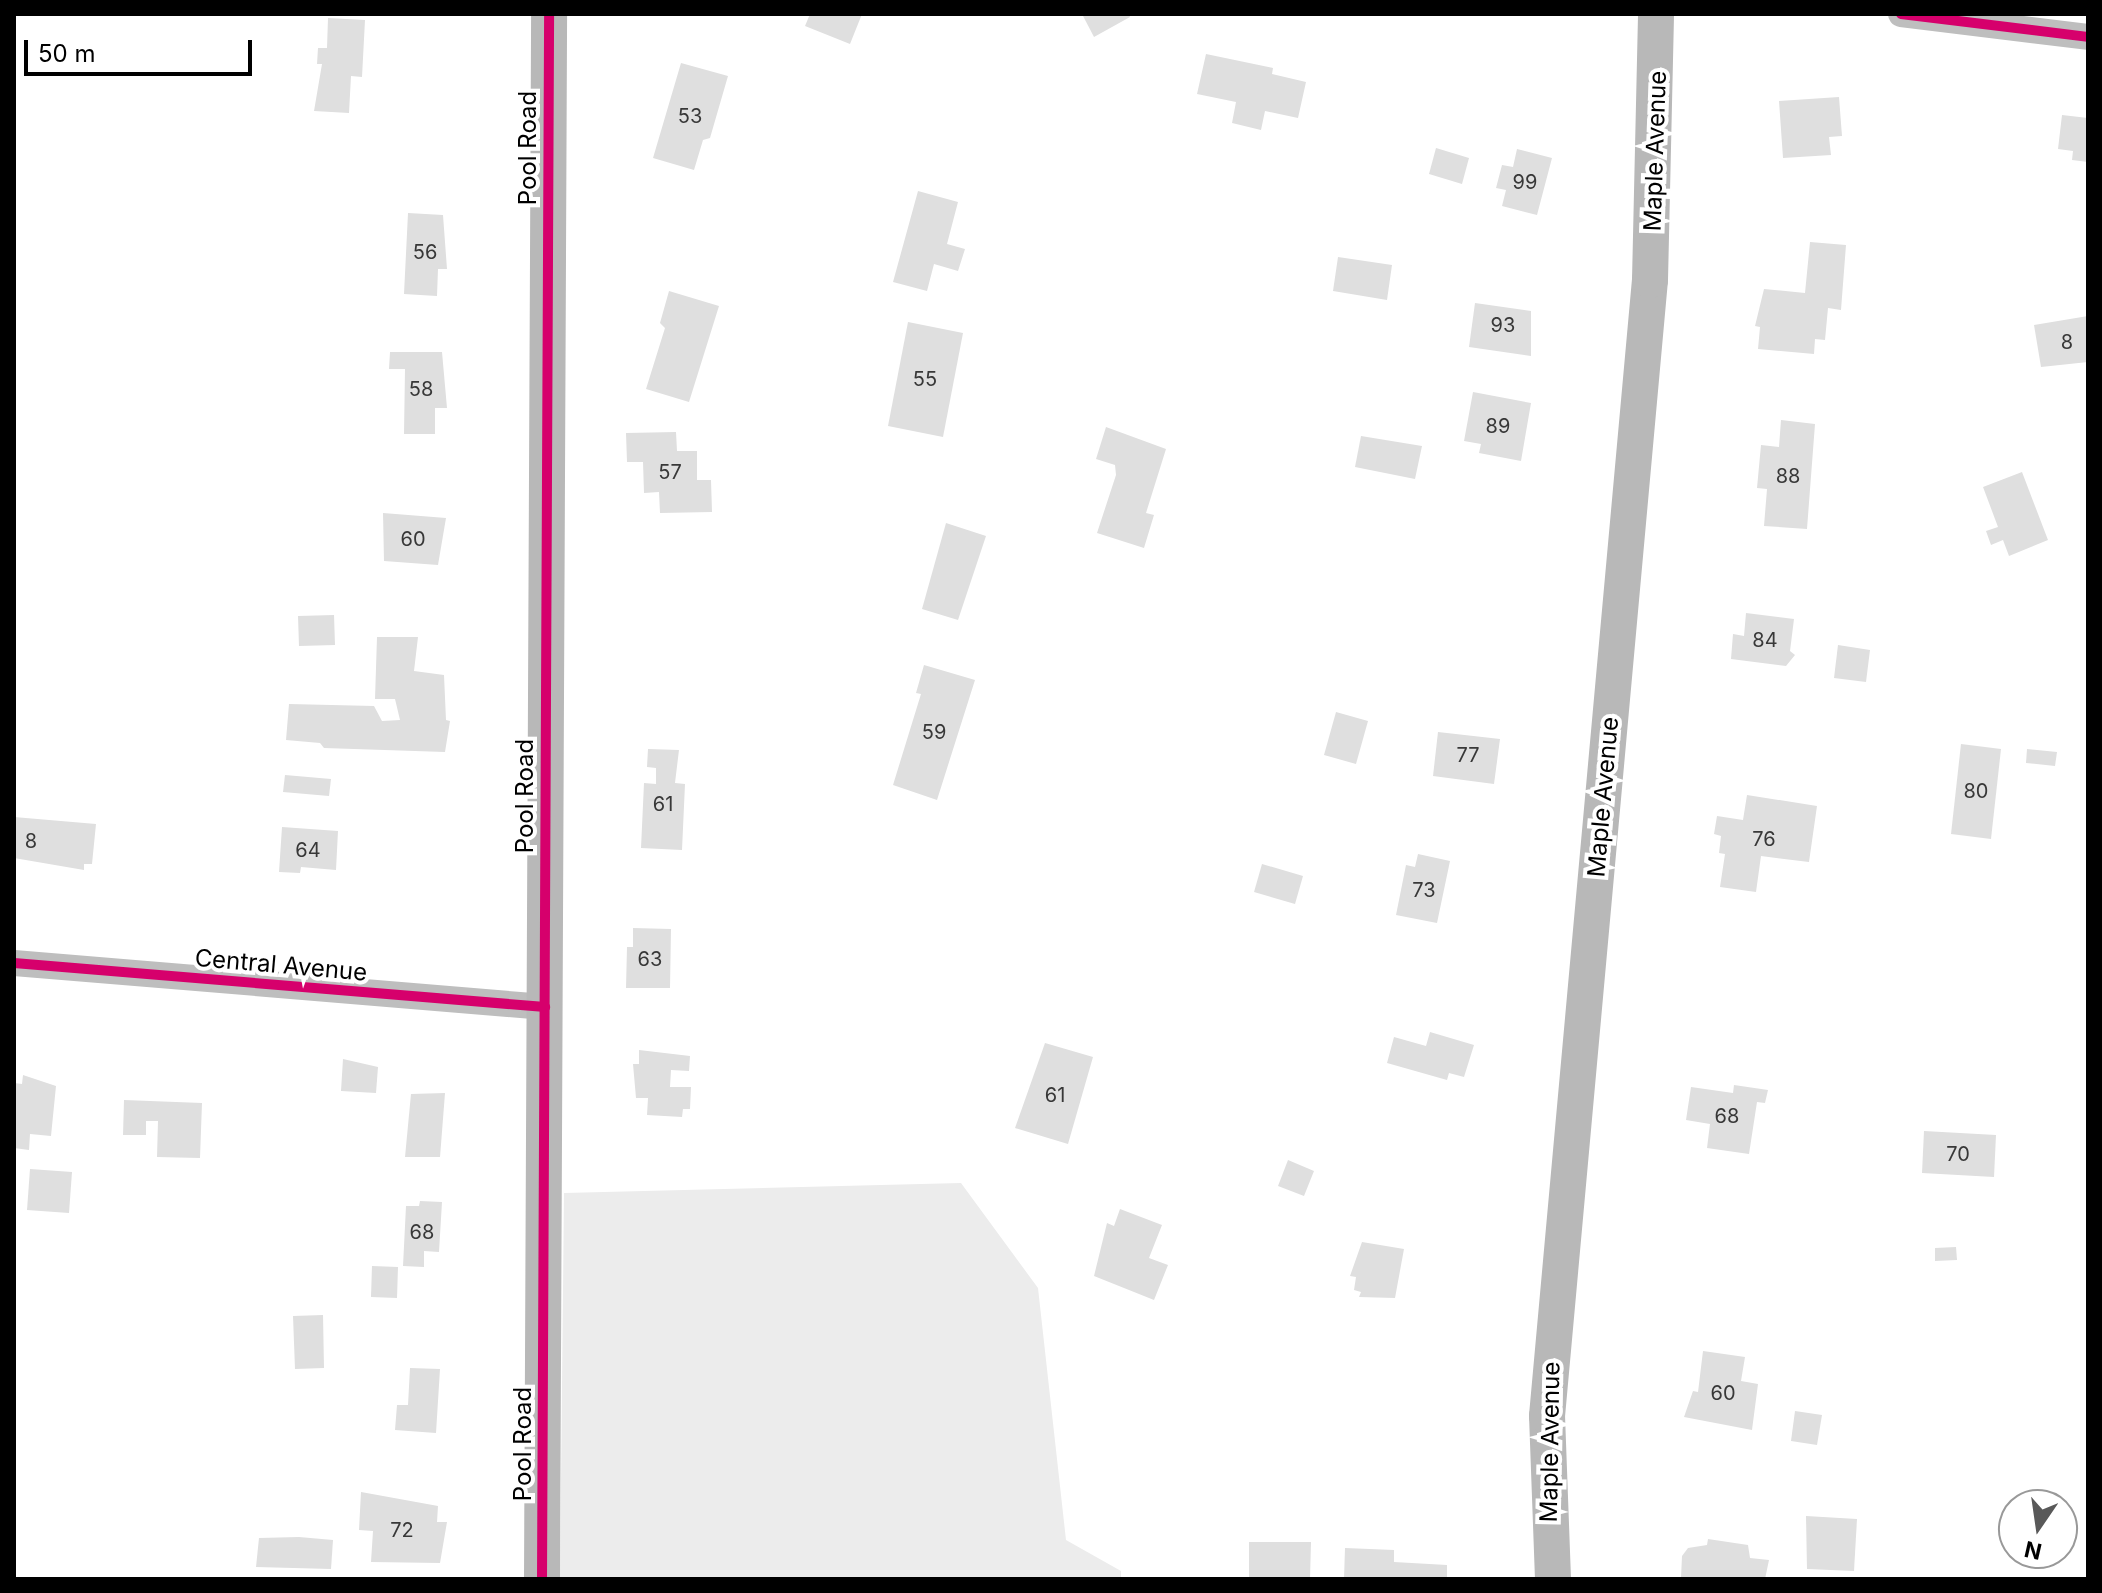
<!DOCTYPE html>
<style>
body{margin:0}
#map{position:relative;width:2102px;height:1593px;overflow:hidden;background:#fff;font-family:Inter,sans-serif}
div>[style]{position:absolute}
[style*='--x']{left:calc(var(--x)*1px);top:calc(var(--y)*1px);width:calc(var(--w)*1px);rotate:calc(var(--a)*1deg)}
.green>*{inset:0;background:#ececec}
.building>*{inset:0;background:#dfdfdf}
.street>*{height:26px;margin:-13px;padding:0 13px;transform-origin:13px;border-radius:13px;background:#bebebe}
.secondary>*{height:36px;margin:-18px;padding:0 18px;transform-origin:18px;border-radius:18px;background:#b8b8b8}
.cycleway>*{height:10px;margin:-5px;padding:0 5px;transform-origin:5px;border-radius:5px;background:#d6006c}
span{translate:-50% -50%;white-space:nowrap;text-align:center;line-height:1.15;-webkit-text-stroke:8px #fff;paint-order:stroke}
.number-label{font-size:20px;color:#383838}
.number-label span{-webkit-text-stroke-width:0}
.street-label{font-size:24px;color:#000}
.frame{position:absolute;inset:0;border:16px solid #000;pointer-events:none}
.north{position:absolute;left:1998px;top:1489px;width:80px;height:80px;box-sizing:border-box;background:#fff;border:2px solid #999;border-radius:50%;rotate:193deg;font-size:22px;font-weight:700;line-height:32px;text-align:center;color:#000}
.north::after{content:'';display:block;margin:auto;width:28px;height:36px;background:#595959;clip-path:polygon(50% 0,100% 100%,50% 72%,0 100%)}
.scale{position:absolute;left:24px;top:40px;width:228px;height:36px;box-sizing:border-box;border:4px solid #000;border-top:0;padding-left:10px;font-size:24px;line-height:28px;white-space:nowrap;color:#000;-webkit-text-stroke:6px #fff;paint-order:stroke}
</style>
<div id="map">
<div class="green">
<div style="clip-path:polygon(961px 1183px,1038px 1288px,1066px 1540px,1121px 1571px,1121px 1579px,560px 1579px,564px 1193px)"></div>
</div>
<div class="building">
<div style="clip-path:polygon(810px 14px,862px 14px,850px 44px,805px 26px)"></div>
<div style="clip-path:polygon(1082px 14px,1129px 14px,1130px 17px,1094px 37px)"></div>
<div style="clip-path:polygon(328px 18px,365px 20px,362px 77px,351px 76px,349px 113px,314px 111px,322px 64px,317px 64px,318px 48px,327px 48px)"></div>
<div style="clip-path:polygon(1206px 54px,1273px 68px,1272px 74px,1306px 82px,1298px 118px,1265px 111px,1261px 130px,1232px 123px,1236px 102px,1197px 94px)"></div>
<div style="clip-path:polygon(681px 63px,728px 76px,710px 138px,703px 140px,694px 170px,653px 158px)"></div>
<div style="clip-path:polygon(1839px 97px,1842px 136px,1829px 137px,1831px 155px,1783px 158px,1779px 101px)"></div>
<div style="clip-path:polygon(2062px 115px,2088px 118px,2088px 162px,2072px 160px,2073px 151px,2058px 149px)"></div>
<div style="clip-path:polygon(1436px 148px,1469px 158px,1462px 184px,1429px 174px)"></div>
<div style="clip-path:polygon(1517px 149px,1552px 158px,1537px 215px,1502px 206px,1506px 190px,1496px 188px,1502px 165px,1513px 167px)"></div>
<div style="clip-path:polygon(918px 191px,958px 202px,947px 244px,965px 249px,958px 271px,934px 264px,927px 291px,893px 282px)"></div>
<div style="clip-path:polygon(408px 213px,443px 215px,447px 269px,438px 269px,437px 296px,404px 294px)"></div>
<div style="clip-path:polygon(1810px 242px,1846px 245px,1841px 310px,1828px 308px,1825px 340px,1815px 339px,1814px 354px,1758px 349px,1760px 327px,1755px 326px,1764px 289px,1805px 293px)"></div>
<div style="clip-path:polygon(1338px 257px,1392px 265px,1387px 300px,1333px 291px)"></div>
<div style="clip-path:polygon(669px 291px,719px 306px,689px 402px,646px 389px,665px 328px,660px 323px)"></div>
<div style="clip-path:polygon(1475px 303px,1531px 311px,1531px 356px,1469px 347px)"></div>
<div style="clip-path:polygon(2088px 316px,2088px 362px,2041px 367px,2034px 325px)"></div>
<div style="clip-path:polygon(908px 322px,963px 333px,943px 437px,888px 426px)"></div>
<div style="clip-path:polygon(390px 352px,442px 352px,447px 408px,435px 408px,435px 434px,404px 434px,405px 369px,389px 369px)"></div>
<div style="clip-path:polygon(1473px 392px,1531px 403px,1521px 461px,1479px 453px,1481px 444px,1464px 441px)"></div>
<div style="clip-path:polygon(1781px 420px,1815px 424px,1807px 529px,1764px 526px,1767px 489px,1757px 488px,1761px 445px,1779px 447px)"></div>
<div style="clip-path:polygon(1106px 427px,1166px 449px,1146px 513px,1154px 515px,1144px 548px,1097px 533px,1116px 475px,1115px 465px,1096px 459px)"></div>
<div style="clip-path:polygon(676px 432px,677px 451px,697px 451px,697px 480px,711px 480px,712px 512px,660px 513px,659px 492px,644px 493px,643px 462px,627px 462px,626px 433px)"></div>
<div style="clip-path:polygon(1361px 436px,1422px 446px,1415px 479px,1355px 467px)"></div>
<div style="clip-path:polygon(2022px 472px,2048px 540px,2009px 556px,2003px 540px,1991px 545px,1986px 531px,1998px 527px,1983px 487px)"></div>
<div style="clip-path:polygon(383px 513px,446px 518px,438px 565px,384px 561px)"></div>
<div style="clip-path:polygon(946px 523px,986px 536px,958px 620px,922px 609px)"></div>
<div style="clip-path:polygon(1746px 613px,1794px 619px,1790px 651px,1795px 655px,1786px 666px,1731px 659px,1733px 634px,1744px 636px)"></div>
<div style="clip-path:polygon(334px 615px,335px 645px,299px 646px,298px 616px)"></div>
<div style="clip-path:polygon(377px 637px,418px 637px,414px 671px,444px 675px,446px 720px,450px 721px,445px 752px,324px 748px,320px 743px,286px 740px,289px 704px,374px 706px,382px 721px,400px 720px,395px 699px,375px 699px)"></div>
<div style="clip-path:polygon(1838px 645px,1870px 650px,1866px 682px,1834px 678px)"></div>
<div style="clip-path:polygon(924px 665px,975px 680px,937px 800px,893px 785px,921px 694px,916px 693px)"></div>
<div style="clip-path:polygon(1336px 712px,1368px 721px,1356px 764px,1324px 755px)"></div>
<div style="clip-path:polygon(1438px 732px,1500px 739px,1494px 784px,1433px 776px)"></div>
<div style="clip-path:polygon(1961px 744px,2001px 749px,1991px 839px,1951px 834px)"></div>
<div style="clip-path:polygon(648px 749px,679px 750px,675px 783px,685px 784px,682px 850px,641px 848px,644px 783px,656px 784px,656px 768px,647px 767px)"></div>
<div style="clip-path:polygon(2027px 749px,2057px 752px,2055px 766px,2026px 763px)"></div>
<div style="clip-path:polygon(285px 775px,331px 779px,329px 796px,283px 792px)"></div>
<div style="clip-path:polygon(1747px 795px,1817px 806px,1809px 862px,1761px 856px,1756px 892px,1720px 887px,1725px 854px,1719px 853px,1721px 836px,1714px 834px,1717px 816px,1743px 820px)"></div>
<div style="clip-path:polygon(14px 817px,96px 824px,92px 864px,84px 864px,84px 870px,14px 858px)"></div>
<div style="clip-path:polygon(282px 827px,338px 831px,336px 870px,301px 867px,300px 873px,279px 872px)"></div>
<div style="clip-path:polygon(1418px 854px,1450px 861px,1437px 923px,1396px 915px,1406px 865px,1415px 867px)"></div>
<div style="clip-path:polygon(1262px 864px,1303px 876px,1295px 904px,1254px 892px)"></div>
<div style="clip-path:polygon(633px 928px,671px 929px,670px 988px,626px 988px,627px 947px,633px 947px)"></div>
<div style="clip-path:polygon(1430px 1032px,1474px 1045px,1464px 1077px,1449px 1073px,1447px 1080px,1387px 1063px,1394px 1037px,1426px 1046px)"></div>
<div style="clip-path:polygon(1045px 1043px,1093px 1057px,1068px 1144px,1015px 1128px)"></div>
<div style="clip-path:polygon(639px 1050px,690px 1056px,689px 1071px,671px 1070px,670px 1087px,691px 1087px,690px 1109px,683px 1109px,682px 1117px,647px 1115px,648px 1098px,636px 1098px,633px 1064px,639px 1064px)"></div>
<div style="clip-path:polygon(343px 1059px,378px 1067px,376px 1093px,341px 1091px)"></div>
<div style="clip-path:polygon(23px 1075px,56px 1086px,51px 1136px,30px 1134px,29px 1150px,14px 1148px,14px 1083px,22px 1084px)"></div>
<div style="clip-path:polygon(1734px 1085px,1768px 1090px,1765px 1103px,1757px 1102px,1749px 1154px,1707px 1148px,1710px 1124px,1686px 1120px,1691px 1087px,1733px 1093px)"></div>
<div style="clip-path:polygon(445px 1093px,440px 1157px,405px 1157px,411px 1094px)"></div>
<div style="clip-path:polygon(124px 1100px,202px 1103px,200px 1158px,157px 1157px,158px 1121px,146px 1121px,146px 1135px,123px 1135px)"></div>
<div style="clip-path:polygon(1924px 1131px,1996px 1135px,1994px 1177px,1922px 1173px)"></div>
<div style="clip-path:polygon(1288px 1160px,1314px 1171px,1304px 1196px,1278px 1186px)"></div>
<div style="clip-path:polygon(30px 1169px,72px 1172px,69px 1213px,27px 1210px)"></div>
<div style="clip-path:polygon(420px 1201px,442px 1202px,439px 1252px,424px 1251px,424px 1267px,403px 1266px,406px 1206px,419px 1206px)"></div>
<div style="clip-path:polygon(1120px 1209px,1162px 1225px,1149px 1258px,1168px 1265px,1154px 1300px,1094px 1276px,1107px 1223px,1114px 1226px)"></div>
<div style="clip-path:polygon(1362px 1242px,1404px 1249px,1395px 1298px,1359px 1297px,1361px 1292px,1354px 1290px,1356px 1277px,1350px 1276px)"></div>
<div style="clip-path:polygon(1956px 1247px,1957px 1260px,1935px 1261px,1935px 1248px)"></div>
<div style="clip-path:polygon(372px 1266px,398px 1267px,397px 1298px,371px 1297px)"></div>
<div style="clip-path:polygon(323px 1315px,324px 1368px,295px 1369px,293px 1316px)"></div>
<div style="clip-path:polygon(1703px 1351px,1745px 1357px,1741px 1381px,1758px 1384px,1752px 1430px,1684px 1417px,1693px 1391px,1698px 1392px)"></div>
<div style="clip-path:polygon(410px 1368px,440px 1369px,436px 1433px,395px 1430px,397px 1405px,408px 1405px)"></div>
<div style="clip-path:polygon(1795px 1411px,1822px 1415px,1817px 1445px,1791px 1441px)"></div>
<div style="clip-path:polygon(361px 1492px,438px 1506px,437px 1522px,447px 1522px,440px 1563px,371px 1562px,373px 1531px,359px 1530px)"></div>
<div style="clip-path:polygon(1806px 1516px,1857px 1519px,1854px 1571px,1807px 1569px)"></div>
<div style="clip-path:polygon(299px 1537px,333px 1540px,331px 1569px,256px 1567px,259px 1538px)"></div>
<div style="clip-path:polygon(1708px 1539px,1748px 1545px,1750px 1558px,1769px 1560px,1765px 1579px,1681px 1578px,1682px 1556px,1688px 1548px,1707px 1545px)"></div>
<div style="clip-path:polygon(1249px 1542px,1311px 1542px,1310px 1579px,1249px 1579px)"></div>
<div style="clip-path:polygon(1345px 1548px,1394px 1550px,1394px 1562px,1447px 1565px,1447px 1579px,1344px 1579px)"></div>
</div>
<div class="street">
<div style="--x:1901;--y:14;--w:188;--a:7"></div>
<div style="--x:14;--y:963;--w:533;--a:4.74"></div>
</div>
<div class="secondary">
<div style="--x:542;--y:1579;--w:1565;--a:-89.74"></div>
<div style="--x:1553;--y:1579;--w:163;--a:-92.1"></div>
<div style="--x:1547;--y:1416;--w:1141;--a:-84.82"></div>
<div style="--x:1650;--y:280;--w:266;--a:-88.7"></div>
</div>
<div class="cycleway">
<div style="--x:1901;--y:14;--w:188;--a:7"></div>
<div style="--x:14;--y:963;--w:533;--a:4.74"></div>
<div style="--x:542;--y:1579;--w:1565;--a:-89.74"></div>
</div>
<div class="number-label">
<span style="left:690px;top:116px">53</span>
<span style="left:1525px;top:182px">99</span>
<span style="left:425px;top:252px">56</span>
<span style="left:1503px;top:325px">93</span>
<span style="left:2067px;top:342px">8</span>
<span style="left:925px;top:379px">55</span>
<span style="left:421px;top:389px">58</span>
<span style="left:1498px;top:426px">89</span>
<span style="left:670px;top:472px">57</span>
<span style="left:1788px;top:476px">88</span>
<span style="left:413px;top:539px">60</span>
<span style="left:1765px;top:640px">84</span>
<span style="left:934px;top:732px">59</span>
<span style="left:1468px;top:755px">77</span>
<span style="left:1976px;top:791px">80</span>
<span style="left:663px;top:804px">61</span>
<span style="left:1764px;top:839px">76</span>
<span style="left:31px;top:841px">8</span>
<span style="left:308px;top:850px">64</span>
<span style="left:1424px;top:890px">73</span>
<span style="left:650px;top:959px">63</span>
<span style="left:1055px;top:1095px">61</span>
<span style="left:1727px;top:1116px">68</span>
<span style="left:1958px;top:1154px">70</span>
<span style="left:422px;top:1232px">68</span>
<span style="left:1723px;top:1393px">60</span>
<span style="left:402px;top:1530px">72</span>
</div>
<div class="street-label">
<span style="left:528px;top:148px;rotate:-90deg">Pool Road</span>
<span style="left:1655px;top:151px;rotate:-88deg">Maple Avenue</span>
<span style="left:525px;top:796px;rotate:-90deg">Pool Road</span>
<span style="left:1603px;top:797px;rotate:-85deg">Maple Avenue</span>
<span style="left:281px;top:965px;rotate:5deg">Central Avenue</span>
<span style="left:1550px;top:1442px;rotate:-89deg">Maple Avenue</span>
<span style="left:523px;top:1444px;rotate:-90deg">Pool Road</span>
</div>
<div class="frame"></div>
<div class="north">N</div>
<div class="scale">50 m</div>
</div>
